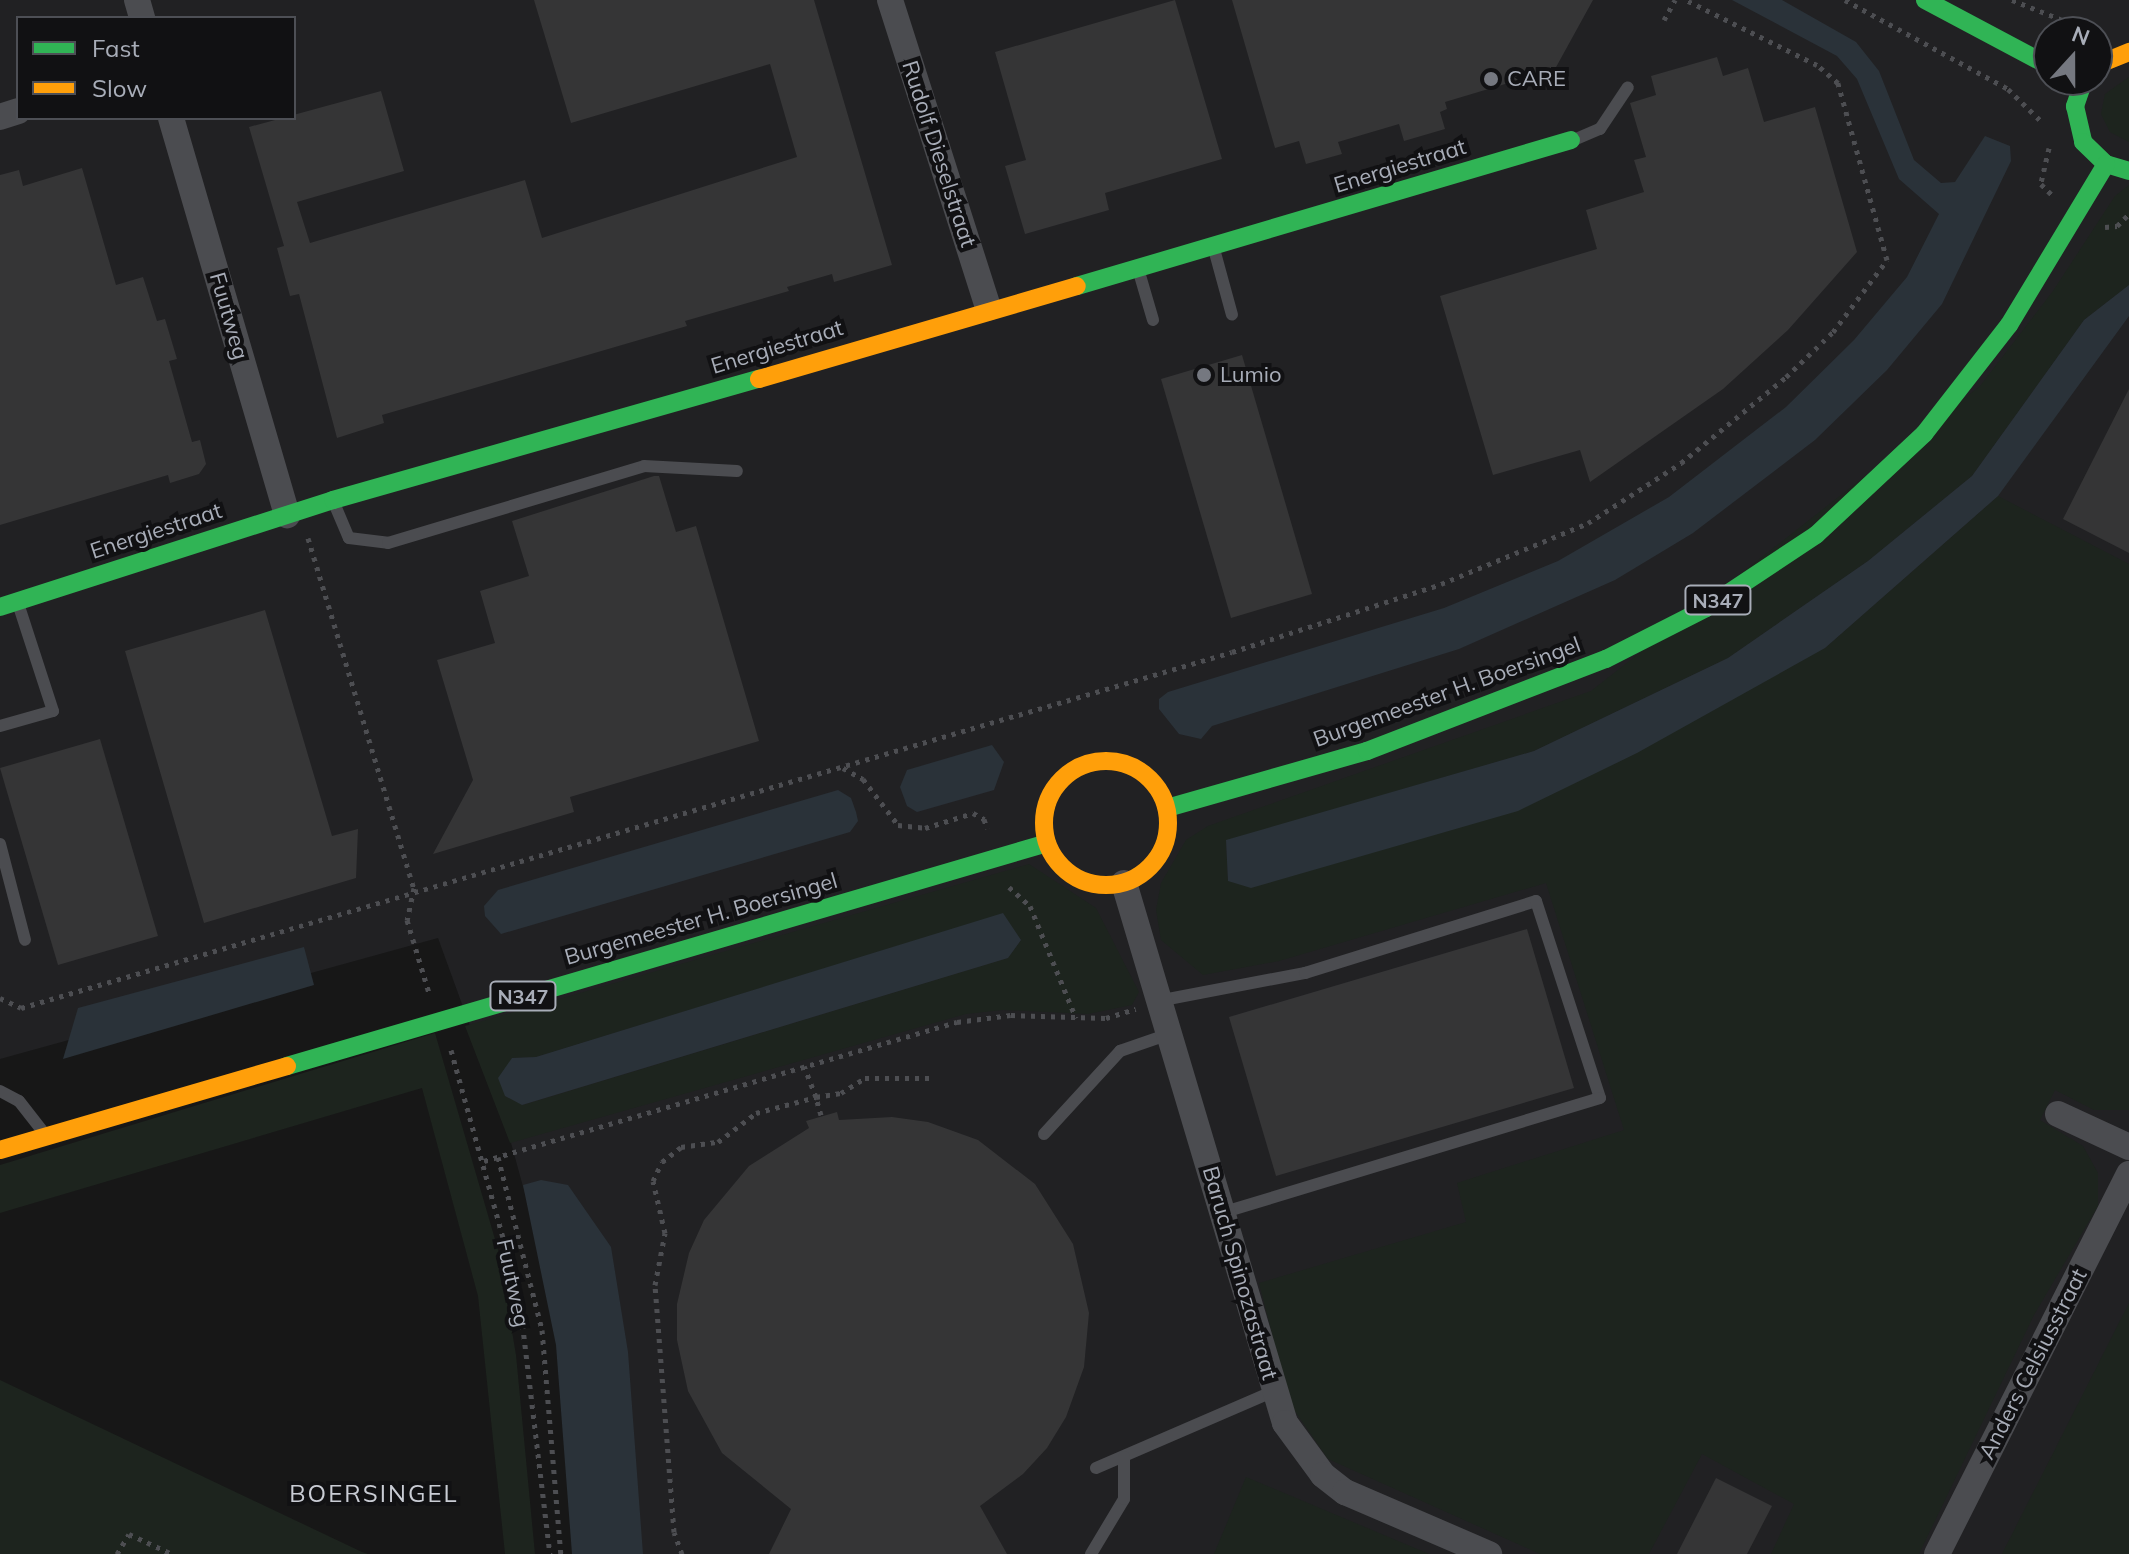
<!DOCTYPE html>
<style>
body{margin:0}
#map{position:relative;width:2129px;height:1554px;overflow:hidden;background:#171717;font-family:Mulish,sans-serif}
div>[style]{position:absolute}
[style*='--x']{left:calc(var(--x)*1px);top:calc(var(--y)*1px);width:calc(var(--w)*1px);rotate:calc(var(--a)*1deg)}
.built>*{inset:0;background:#212123}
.green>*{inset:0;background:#1d241e}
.water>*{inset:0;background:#2a3239}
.building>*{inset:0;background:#353536}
.path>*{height:5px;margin-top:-2.5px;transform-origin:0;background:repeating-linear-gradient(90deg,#4d4e52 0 4px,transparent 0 10px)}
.lane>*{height:12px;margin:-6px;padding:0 6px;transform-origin:6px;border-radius:6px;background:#4b4c50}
.street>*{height:26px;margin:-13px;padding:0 13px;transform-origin:13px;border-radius:13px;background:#4b4c50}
.fast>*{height:18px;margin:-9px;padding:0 9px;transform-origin:9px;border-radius:9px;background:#30b455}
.slow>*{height:18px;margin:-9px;padding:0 9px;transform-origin:9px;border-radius:9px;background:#ff9f0a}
.slow>.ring{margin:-9px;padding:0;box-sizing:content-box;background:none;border:18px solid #ff9f0a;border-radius:50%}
.dots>*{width:22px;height:22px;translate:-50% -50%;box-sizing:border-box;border:4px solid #111113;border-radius:50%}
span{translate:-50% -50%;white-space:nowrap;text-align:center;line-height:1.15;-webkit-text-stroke:8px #111113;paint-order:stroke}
.shield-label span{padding:2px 6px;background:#111113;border:2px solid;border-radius:6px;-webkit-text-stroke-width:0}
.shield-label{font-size:20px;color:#a8adb8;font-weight:700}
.poi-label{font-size:22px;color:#a8adb8}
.left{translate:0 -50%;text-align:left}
.street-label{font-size:22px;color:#a8adb8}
.neighbourhood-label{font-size:24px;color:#c9ccd4;letter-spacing:2px}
.legend{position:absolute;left:16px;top:16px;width:280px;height:104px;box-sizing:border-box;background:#111113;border:2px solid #4d4f55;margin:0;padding:10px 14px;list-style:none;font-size:24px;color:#a8adb8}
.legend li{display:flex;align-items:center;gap:16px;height:40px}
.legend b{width:40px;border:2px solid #4d4f55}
.north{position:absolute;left:2033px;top:16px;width:80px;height:80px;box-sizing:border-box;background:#111113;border:2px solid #4d4f55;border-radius:50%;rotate:21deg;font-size:22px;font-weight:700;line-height:32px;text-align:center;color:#a8adb8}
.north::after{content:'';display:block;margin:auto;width:28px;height:36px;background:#757880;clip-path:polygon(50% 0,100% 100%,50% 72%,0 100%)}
</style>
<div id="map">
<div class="built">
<div style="clip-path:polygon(evenodd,0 0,2129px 0,2129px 1554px,577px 1554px,560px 1322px,507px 1128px,438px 938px,0 1059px,0 0,18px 18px,294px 18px,294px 118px,18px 118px,18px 18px,0 0,2049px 32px,2097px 32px,2097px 80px,2049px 80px,2049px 32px)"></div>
</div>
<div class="green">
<div style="clip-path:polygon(2129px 77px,2129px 142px,2110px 132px,2101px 114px,2105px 94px)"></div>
<div style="clip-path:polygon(2129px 185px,2129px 285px,2084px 320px,1972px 476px,1868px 561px,1728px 658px,1534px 751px,1226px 841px,1228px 881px,1825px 648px,1998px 496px,2129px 564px,2129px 1110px,2094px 1110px,2055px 1090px,2040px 1120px,2083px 1146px,2098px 1173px,2098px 1206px,2034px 1315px,1919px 1554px,1771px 1554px,1794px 1504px,1702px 1454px,1649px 1554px,1540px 1554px,1328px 1459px,1290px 1404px,1259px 1283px,1466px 1222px,1457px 1183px,1624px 1130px,1546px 883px,1279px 961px,1203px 975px,1161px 940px,1156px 910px,1161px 883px,1186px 840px,1208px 826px,1591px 691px,1980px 386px,2053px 291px,2115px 196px)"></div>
<div style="clip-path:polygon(evenodd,1029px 864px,1096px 908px,1139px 992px,1132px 1005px,1088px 1014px,1003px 1010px,966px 1014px,510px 1143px,465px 1026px,1029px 864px,1003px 914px,1021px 940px,1008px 958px,523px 1105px,505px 1096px,512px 1058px,536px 1057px,1003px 914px)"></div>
<div style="clip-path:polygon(435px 1033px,499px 1253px,516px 1355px,535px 1554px,505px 1554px,478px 1296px,422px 1088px,0 1213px,0 1165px)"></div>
<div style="clip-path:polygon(2129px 1303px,2129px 1554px,2002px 1554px)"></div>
<div style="clip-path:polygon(0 1380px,362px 1552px,368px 1554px,0 1554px)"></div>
<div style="clip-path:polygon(1246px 1477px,1429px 1554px,1214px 1554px)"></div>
</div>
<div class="water">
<div style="clip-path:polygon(1732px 0,1782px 0,1856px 42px,1879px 71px,1914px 160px,1941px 183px,1955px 182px,1985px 136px,2010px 146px,2011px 161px,1942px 304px,1887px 370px,1815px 440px,1693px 533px,1615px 580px,1459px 649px,1212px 726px,1201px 739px,1179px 734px,1159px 709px,1159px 699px,1168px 692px,1444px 608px,1558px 561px,1669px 497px,1786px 407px,1854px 340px,1907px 277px,1939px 214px,1899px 179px,1857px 79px,1837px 56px)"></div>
<div style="clip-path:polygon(2129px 285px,2129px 316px,1998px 496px,1825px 648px,1637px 753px,1518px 811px,1251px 888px,1228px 881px,1226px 840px,1534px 751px,1728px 658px,1868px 561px,1972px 476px,2084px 320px)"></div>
<div style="clip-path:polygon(992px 745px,1004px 762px,994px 790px,917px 812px,907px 806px,900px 787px,907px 770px)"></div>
<div style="clip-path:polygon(838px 790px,851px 798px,856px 812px,858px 821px,850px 832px,501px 934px,485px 916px,484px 906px,498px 890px)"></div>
<div style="clip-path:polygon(1003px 913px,1021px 940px,1008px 958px,522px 1105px,505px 1096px,498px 1078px,512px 1058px,536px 1057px)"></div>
<div style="clip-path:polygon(304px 947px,314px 985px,63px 1059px,78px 1008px)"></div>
<div style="clip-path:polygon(541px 1180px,568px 1185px,611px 1247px,628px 1352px,643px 1554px,572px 1554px,556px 1345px,523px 1185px)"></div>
</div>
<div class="building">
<div style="clip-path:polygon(534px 0,814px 0,892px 265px,834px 282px,832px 274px,787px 287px,789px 291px,685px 321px,687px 326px,382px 415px,384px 423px,337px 438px,299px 294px,290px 296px,277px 248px,284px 246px,249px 127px,381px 91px,404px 171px,297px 202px,310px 243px,525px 180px,542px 238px,797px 157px,770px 64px,571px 123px)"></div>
<div style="clip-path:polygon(1175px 0,1222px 159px,1105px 193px,1109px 210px,1025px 234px,1005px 166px,1026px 160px,995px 52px)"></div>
<div style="clip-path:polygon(1232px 0,1593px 0,1555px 69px,1445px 102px,1447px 109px,1440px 112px,1445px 129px,1404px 141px,1399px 124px,1338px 142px,1342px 154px,1306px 164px,1299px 141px,1275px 148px)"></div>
<div style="clip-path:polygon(1717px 57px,1723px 76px,1748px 68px,1764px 122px,1815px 107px,1857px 252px,1788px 330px,1723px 389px,1590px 482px,1580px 450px,1493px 475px,1440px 296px,1597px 249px,1586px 210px,1644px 192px,1634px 160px,1646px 157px,1630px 103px,1656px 95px,1651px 76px)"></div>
<div style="clip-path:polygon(82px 168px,116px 285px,143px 277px,157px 321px,165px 319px,177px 359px,169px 361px,192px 442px,200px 440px,206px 464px,199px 474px,170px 483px,168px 475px,0 525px,0 175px,19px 170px,23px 186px)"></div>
<div style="clip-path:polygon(1242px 355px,1312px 594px,1231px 618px,1161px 379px)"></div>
<div style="clip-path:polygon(2129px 389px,2129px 553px,2063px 519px)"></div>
<div style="clip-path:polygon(654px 476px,659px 476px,676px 532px,696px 526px,759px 741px,570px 797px,574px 812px,433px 854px,473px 780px,437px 660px,495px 643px,480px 591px,529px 576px,512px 521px)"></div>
<div style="clip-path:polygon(265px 610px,332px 836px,358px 829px,356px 878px,204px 923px,125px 651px)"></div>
<div style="clip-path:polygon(100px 739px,158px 936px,58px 965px,0 768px)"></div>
<div style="clip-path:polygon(1527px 929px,1574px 1088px,1276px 1176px,1229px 1017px)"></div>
<div style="clip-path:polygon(837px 1112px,839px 1120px,892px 1117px,928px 1122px,978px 1140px,1035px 1184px,1073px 1244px,1089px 1313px,1084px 1367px,1066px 1417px,1047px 1448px,1023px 1474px,980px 1506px,1007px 1554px,769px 1554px,791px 1509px,722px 1453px,688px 1391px,677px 1340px,677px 1304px,689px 1253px,704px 1220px,749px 1166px,809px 1128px,806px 1121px)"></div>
<div style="clip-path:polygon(1716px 1478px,1772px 1506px,1747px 1554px,1677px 1554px)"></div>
</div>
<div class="path">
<div style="--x:1845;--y:0;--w:186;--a:28.6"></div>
<div style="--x:2008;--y:89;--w:49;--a:44.2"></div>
<div style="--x:2012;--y:0;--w:57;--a:21.6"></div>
<div style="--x:2065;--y:21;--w:32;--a:11"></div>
<div style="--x:1664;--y:20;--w:23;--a:-61"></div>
<div style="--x:2049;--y:148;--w:37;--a:103"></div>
<div style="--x:2041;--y:184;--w:16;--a:45"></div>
<div style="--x:2105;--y:227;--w:12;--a:-5"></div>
<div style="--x:2117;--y:226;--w:17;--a:-45"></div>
<div style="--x:308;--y:538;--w:366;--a:73.2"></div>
<div style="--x:843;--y:768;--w:23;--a:29"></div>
<div style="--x:863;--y:779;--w:58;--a:52.7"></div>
<div style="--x:898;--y:825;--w:27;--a:6"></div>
<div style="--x:925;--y:828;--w:50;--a:-17.4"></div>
<div style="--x:973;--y:813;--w:13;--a:29"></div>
<div style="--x:984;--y:819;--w:10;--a:73"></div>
<div style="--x:1009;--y:887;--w:28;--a:42"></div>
<div style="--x:1030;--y:906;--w:121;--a:67.7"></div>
<div style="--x:414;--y:888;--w:33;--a:102"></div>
<div style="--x:407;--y:920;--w:76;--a:73.2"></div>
<div style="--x:0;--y:998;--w:23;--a:25"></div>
<div style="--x:21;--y:1008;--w:1262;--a:-16.38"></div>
<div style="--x:1232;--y:652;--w:220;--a:-18"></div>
<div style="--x:1441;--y:584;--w:159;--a:-22.5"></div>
<div style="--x:1588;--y:523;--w:111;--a:-32.8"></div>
<div style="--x:1681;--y:463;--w:136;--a:-39.3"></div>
<div style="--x:1786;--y:377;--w:65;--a:-43.8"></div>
<div style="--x:1833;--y:332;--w:90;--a:-53.1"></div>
<div style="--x:1887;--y:260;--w:184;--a:-105.5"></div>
<div style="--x:1838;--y:83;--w:28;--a:-139"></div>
<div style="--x:1817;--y:65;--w:146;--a:-153.6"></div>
<div style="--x:451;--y:1050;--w:254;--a:74.5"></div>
<div style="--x:519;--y:1295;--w:261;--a:83.2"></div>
<div style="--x:821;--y:1115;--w:19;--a:-106"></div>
<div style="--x:816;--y:1097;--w:25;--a:-9"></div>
<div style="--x:841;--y:1093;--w:28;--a:-32"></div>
<div style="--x:865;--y:1078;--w:64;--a:0"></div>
<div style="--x:498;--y:1157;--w:179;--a:75.7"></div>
<div style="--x:542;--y:1330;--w:225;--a:85.2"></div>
<div style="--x:484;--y:1161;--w:493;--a:-16.4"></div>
<div style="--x:957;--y:1022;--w:54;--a:-7.4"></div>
<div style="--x:1011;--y:1015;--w:95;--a:1.8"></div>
<div style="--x:1106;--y:1018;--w:31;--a:-17"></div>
<div style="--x:117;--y:1554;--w:23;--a:-59"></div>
<div style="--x:129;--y:1534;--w:47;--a:24.9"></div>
<div style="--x:682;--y:1554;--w:23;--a:-110"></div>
<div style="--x:674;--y:1532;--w:248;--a:-94.4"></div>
<div style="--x:655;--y:1285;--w:53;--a:-79.1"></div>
<div style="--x:665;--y:1233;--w:53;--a:-103"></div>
<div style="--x:653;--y:1181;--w:21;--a:-65"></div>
<div style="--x:662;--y:1162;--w:24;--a:-38"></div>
<div style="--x:681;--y:1147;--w:37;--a:-8"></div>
<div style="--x:718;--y:1142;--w:48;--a:-37.3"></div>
<div style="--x:756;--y:1113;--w:62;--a:-14.9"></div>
<div style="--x:816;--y:1097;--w:33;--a:-111"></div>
</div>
<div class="lane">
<div style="--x:1576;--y:139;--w:26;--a:-23"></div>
<div style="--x:1600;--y:129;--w:50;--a:-56.3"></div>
<div style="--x:1214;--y:249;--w:68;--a:74.7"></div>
<div style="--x:1139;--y:272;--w:50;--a:73.7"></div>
<div style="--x:334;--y:503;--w:38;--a:67"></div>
<div style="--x:349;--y:538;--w:39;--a:7"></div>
<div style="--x:388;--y:543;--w:267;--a:-16.7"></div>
<div style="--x:644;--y:466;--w:93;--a:3.1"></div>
<div style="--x:0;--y:726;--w:55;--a:-15.8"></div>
<div style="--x:53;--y:711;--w:114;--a:-108"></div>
<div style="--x:0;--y:844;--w:99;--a:75.4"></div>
<div style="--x:1163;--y:1000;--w:145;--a:-10.8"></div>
<div style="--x:1305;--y:973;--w:242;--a:-17.3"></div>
<div style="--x:1536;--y:901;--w:207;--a:72"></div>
<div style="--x:1600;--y:1098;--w:395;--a:163.1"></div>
<div style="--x:0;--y:1091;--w:21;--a:28"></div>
<div style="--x:19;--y:1101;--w:37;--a:52"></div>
<div style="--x:1044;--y:1134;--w:113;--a:-47.5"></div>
<div style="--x:1120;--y:1051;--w:52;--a:-19.1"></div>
<div style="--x:1096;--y:1468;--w:194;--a:-23.4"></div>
<div style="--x:1091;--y:1554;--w:64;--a:-59"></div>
<div style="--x:1124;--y:1499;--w:42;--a:-90"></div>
</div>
<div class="street">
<div style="--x:137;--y:0;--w:19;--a:74"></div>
<div style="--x:890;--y:0;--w:323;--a:72.3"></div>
<div style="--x:0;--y:117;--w:19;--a:-18"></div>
<div style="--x:171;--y:118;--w:414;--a:73.7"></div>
<div style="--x:1124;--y:883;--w:563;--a:73.4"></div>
<div style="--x:1285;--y:1423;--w:64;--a:53.8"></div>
<div style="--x:1323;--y:1475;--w:28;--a:38"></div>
<div style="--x:1345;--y:1492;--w:157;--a:23.3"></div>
<div style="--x:2058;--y:1114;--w:78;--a:24.9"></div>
<div style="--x:1937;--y:1554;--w:426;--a:-63.2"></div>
</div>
<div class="fast">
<div style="--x:1925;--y:0;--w:140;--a:28"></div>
<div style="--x:2084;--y:80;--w:28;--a:109"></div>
<div style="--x:2075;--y:106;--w:37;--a:77"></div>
<div style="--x:2083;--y:142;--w:32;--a:44"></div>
<div style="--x:2106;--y:164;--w:24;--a:17"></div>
<div style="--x:1077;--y:286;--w:515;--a:-16.46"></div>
<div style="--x:0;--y:607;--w:350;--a:-17.8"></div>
<div style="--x:333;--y:500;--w:443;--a:-15.9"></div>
<div style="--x:1167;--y:808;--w:208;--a:-15.9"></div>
<div style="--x:1367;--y:751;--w:256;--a:-21.1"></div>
<div style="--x:1606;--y:659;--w:112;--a:-27"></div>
<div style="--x:1706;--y:608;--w:132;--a:-33.6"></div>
<div style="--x:1816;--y:535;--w:148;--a:-43.1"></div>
<div style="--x:1924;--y:434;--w:138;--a:-52.1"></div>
<div style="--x:2009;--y:325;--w:188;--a:-58.9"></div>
<div style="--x:287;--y:1066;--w:792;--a:-16.35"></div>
</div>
<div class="slow">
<div style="--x:2097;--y:65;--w:35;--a:-22"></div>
<div style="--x:759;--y:379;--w:331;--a:-16.3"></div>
<div class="ring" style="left:1044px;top:761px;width:106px;height:106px"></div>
<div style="--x:0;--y:1150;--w:299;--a:-16.3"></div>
</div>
<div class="dots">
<div style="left:1491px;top:79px;background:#757880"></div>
<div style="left:1204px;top:375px;background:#757880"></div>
</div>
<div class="shield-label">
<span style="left:1718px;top:600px">N347</span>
<span style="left:523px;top:996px">N347</span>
</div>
<div class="poi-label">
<span class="left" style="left:1507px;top:79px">CARE</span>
<span class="left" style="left:1220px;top:375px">Lumio</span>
</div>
<div class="street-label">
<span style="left:939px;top:154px;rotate:72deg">Rudolf Dieselstraat</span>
<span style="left:1400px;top:166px;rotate:-17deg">Energiestraat</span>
<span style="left:229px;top:316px;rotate:74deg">Fuutweg</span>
<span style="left:777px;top:347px;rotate:-17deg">Energiestraat</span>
<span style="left:156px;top:531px;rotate:-18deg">Energiestraat</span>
<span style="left:1447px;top:692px;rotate:-20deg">Burgemeester H. Boersingel</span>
<span style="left:701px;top:919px;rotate:-16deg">Burgemeester H. Boersingel</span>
<span style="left:1240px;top:1273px;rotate:74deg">Baruch Spinozastraat</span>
<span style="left:513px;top:1283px;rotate:78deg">Fuutweg</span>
<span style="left:2033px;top:1364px;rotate:-63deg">Anders Celsiusstraat</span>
</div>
<div class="neighbourhood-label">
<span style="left:374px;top:1494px">BOERSINGEL</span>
</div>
<ul class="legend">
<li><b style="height:10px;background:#30b455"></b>Fast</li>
<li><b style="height:10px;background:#ff9f0a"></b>Slow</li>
</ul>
<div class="north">N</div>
</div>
